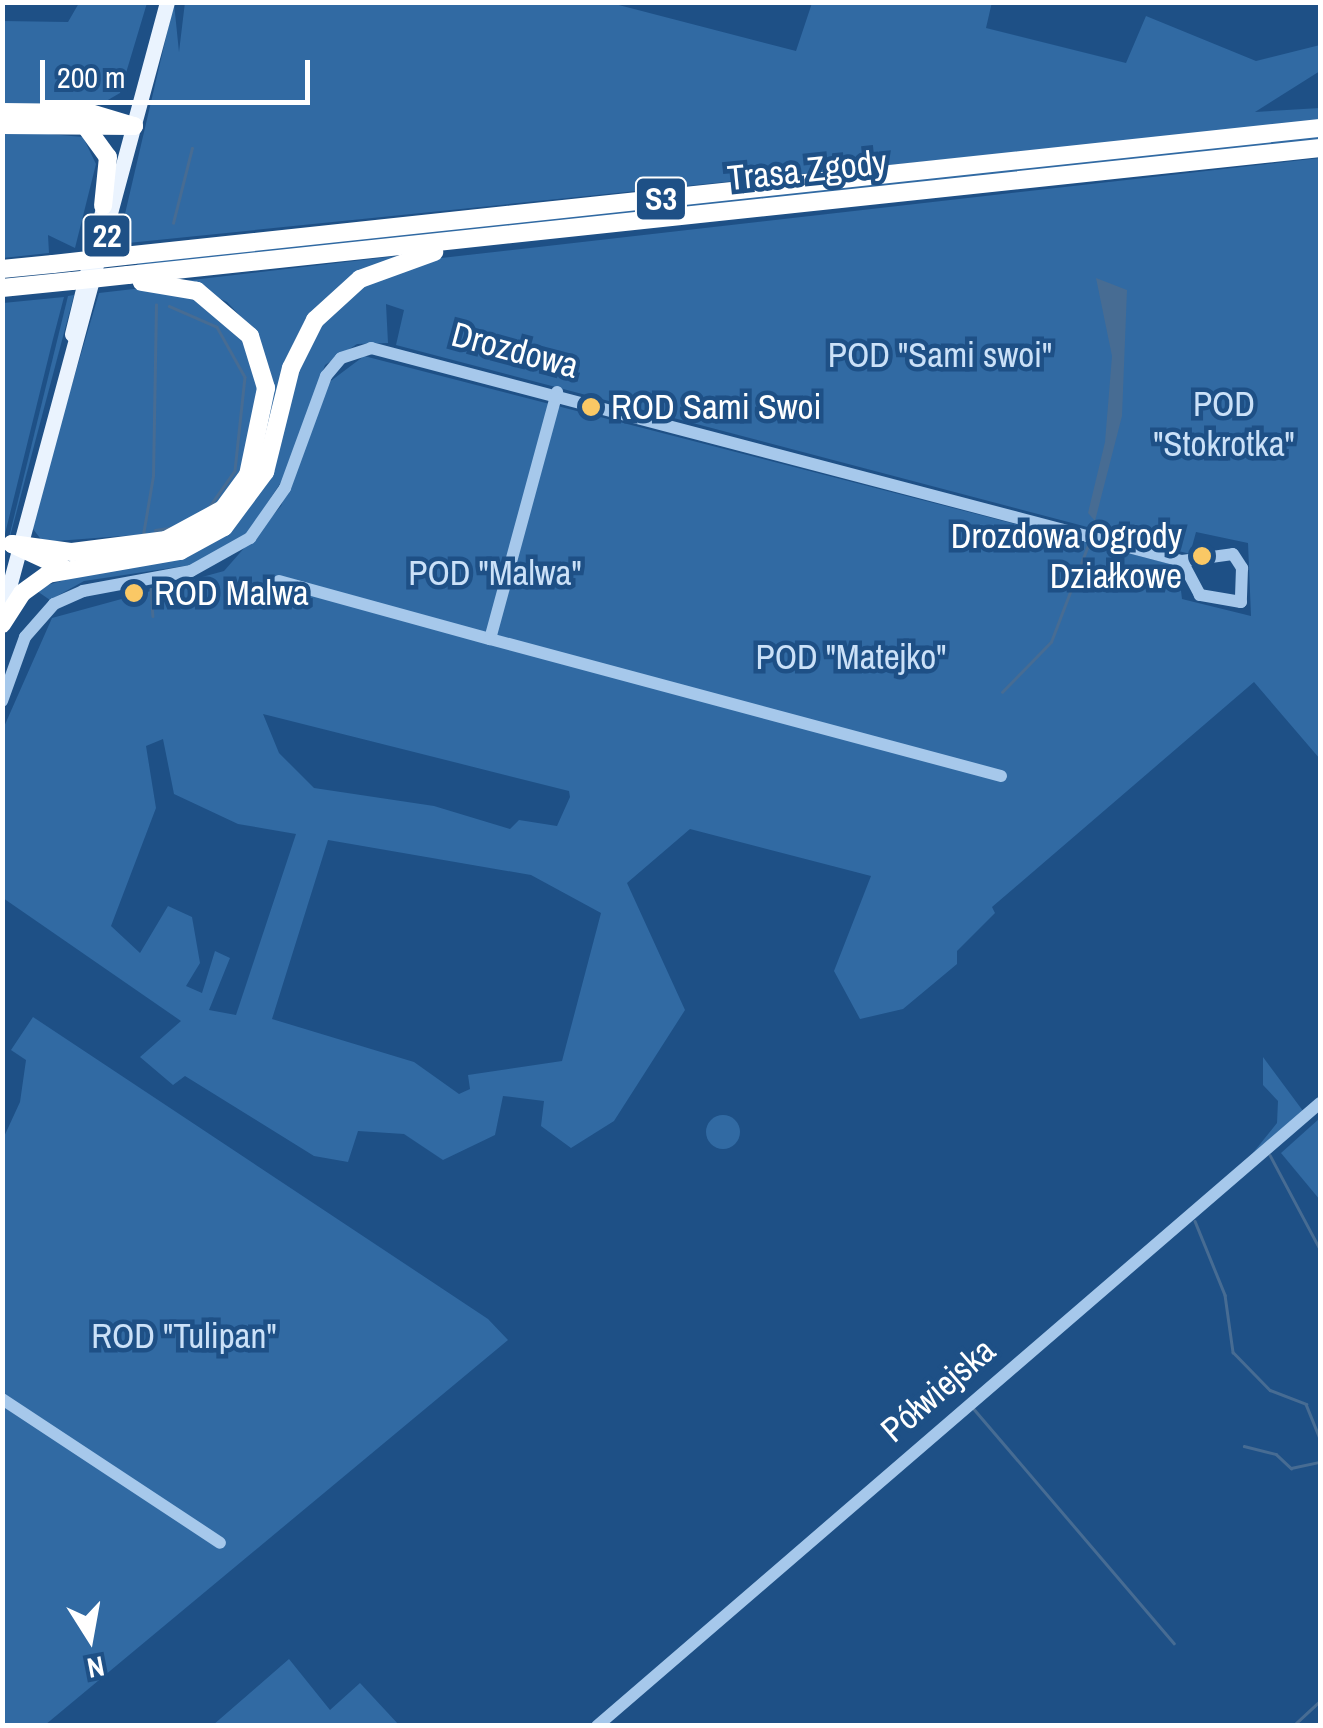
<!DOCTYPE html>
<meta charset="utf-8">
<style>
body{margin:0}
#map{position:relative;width:1323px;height:1728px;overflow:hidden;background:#1e5086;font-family:"Archivo Narrow",sans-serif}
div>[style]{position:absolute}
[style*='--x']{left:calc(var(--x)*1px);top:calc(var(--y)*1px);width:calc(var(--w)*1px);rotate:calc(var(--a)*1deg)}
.green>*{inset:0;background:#316aa3}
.round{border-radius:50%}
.water>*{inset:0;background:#476c93}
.stream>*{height:2.5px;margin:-1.25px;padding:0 1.25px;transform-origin:1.25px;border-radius:1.25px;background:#476c93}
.minor>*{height:12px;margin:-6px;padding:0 6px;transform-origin:6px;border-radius:6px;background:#a6c8eb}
.major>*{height:15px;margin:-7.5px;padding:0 7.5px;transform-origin:7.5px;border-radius:7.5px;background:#eaf3fe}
.highway>*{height:18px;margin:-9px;padding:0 9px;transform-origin:9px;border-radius:9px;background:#fff}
.highway-bridge>*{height:18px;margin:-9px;padding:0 9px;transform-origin:9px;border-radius:9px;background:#fff}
.dots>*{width:28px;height:28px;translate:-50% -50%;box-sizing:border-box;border:5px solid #1e5086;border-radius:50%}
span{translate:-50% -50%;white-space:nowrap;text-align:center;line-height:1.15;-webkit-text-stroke:9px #1e5086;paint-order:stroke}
.shield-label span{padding:2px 8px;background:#1e5086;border:2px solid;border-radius:8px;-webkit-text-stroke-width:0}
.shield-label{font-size:32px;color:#fff;font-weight:700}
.street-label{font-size:35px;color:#fff}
.park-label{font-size:35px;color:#cbe1f8}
.poi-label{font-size:35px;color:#fff}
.left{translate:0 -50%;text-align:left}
.right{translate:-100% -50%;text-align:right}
.frame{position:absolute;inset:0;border:5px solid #fff;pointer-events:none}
.north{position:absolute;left:40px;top:1588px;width:100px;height:100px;-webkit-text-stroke:8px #1e5086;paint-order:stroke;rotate:169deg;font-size:28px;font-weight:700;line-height:40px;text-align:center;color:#fff}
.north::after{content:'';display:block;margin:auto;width:35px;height:45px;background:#fff;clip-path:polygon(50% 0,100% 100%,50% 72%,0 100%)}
.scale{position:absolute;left:40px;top:60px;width:270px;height:45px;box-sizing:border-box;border:5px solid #fff;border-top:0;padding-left:12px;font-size:30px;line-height:35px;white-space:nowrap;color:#fff;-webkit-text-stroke:8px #1e5086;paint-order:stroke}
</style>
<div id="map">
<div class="green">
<div style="clip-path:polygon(185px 2px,611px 3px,796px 51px,812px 3px,992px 2px,986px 28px,1126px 63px,1146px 16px,1256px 61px,1320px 45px,1320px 71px,1255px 112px,1320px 108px,1320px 121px,118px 244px,174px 3px,179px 52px)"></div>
<div style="clip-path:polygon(79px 3px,147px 3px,120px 93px,101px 104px,3px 108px,2px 21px,68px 22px)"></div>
<div style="clip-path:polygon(3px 130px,83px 137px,96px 164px,75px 248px,48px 235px,49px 253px,3px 258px)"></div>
<div style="clip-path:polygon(1320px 134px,1320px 142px,136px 267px,138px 263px)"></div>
<div style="clip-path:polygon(evenodd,1320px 158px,1320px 759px,1254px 682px,992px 907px,995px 913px,957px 951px,957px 964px,903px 1009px,860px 1019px,834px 971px,871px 876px,690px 829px,627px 883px,685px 1010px,614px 1121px,571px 1148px,541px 1126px,544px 1101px,503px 1096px,495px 1135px,443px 1160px,404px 1134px,358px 1131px,348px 1162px,314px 1156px,185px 1076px,173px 1085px,140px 1057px,181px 1021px,3px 898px,3px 729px,52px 618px,224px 571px,281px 506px,328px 383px,364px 356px,1178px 566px,1182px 599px,1251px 616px,1248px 543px,1196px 532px,1190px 554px,396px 345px,404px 310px,386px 304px,388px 343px,357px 344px,325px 365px,285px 476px,245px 537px,204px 563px,84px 581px,50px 600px,34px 589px,227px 532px,269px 477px,304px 346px,346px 295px,415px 261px,1320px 158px,263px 714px,569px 791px,570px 797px,557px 826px,519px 820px,510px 829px,434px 806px,314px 788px,279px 753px,263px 714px,1320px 158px,163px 739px,174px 794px,238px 824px,296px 834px,236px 1015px,209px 1010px,230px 958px,215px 951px,202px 993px,186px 986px,200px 963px,192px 917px,168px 906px,140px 953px,111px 926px,156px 808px,146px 746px,163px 739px,1320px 158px,328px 840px,531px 875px,601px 913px,562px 1061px,468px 1075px,470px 1089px,459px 1094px,414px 1062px,272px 1019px,328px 840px)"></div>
<div style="clip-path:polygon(397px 256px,323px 301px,229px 517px,84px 560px,61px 560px,225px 514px,267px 422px,245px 321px,227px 302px,183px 281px)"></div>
<div style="clip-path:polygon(151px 287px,199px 299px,236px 327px,260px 373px,249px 457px,227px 500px,175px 532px,43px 542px,33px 529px,34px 513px,99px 293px)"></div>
<div style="clip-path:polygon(74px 295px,3px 563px,3px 562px,68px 296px)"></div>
<div style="clip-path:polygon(64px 297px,53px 339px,3px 542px,3px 303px)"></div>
<div style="clip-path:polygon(33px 1017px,488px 1319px,508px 1340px,45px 1725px,3px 1725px,2px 1141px,20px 1102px,26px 1060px,11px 1050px)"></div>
<div style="clip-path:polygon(1263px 1057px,1306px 1115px,1244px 1164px,1277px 1123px,1278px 1101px,1263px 1085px)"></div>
<div class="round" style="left:706px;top:1115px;width:34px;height:34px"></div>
<div style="clip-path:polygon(1320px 1118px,1320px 1200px,1281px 1153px)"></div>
<div style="clip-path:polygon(289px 1659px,330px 1710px,360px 1683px,399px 1725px,213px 1725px)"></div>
</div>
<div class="water">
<div style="clip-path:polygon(1096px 278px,1127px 290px,1122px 416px,1095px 521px,1088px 513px,1105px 442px,1112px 356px)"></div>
</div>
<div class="stream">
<div style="--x:173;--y:223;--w:77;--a:-75.8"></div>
<div style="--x:169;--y:306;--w:52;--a:23.6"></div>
<div style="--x:217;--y:327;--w:57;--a:60.8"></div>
<div style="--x:245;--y:377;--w:95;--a:96.1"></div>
<div style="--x:235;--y:471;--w:42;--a:125.2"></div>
<div style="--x:155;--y:530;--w:15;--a:-8"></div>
<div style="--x:1092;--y:530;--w:9;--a:-72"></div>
<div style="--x:143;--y:535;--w:60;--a:-80.4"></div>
<div style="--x:153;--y:476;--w:171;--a:-89"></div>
<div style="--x:151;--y:589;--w:27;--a:86"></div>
<div style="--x:1002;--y:692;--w:70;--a:-45.6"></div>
<div style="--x:1051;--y:642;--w:104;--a:-69.1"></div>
<div style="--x:1270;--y:1155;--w:106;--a:62"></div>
<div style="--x:1195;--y:1221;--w:80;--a:67.9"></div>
<div style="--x:1225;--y:1295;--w:58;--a:82"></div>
<div style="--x:1233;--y:1352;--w:53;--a:45.8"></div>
<div style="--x:1270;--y:1390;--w:39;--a:21"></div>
<div style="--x:1306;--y:1404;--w:38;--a:68"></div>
<div style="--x:974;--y:1409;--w:308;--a:49.5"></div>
<div style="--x:1244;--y:1446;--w:33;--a:14"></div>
<div style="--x:1276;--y:1454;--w:21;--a:43"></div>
<div style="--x:1291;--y:1468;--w:30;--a:-12"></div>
<div style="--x:1293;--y:1726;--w:37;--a:-43"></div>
</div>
<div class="minor">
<div style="--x:279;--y:581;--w:219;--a:15.4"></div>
<div style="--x:490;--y:639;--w:256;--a:-74.8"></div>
<div style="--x:490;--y:639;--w:529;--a:15.01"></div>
<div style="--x:2;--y:701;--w:68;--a:-70.2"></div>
<div style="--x:25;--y:637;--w:44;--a:-48.7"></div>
<div style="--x:54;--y:604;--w:32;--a:-24"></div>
<div style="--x:83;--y:591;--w:110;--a:-10.5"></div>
<div style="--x:191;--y:571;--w:68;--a:-29.2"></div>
<div style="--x:250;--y:538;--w:61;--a:-55"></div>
<div style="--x:285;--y:488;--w:119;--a:-69.9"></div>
<div style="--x:326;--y:376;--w:23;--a:-50"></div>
<div style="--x:341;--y:358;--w:32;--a:-18"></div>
<div style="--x:371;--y:348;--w:839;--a:14.72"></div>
<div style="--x:1182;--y:561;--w:51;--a:-7.8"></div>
<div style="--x:1233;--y:554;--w:17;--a:57"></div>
<div style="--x:1242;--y:568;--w:34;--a:92"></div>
<div style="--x:1241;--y:602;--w:42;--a:-170.3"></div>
<div style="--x:1200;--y:595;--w:38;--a:-118"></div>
<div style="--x:2;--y:1399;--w:261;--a:33.4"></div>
<div style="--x:597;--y:1726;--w:954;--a:-40.75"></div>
</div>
<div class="major">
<div style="--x:72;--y:334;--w:142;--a:-76.2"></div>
<div style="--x:2;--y:613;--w:633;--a:-74.89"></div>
</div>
<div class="highway">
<div style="--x:2;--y:112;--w:88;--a:0.7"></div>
<div style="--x:90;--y:113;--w:46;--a:16.5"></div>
<div style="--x:2;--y:125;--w:132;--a:0.4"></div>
<div style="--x:86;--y:127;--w:37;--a:54"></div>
<div style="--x:108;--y:157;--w:49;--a:95.8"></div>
<div style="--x:133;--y:255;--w:1194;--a:-6.11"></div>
<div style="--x:2;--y:269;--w:51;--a:-5.6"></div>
<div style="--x:128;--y:275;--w:1199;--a:-6.08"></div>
<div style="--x:2;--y:288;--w:70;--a:-5.7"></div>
<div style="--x:12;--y:544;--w:61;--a:7.6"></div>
<div style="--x:72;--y:552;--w:95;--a:-7.3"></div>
<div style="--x:166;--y:540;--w:65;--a:-28.5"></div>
<div style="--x:223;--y:509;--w:42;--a:-53.7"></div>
<div style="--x:248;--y:475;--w:89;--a:-78.3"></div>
<div style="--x:266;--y:388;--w:54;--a:-107.1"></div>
<div style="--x:250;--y:336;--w:70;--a:-139.7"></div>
<div style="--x:197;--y:291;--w:56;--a:-170.7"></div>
<div style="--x:12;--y:544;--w:55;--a:24.7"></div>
<div style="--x:2;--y:624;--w:37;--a:-57"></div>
<div style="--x:22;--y:593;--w:32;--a:-36"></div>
<div style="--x:48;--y:574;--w:134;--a:-9.9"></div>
<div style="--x:180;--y:551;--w:50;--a:-28.6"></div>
<div style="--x:224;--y:527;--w:69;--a:-53.3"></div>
<div style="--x:265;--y:472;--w:107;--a:-76"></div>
<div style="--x:291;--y:368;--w:54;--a:-63.4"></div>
<div style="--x:315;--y:320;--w:61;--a:-42.3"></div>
<div style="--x:360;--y:279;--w:79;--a:-20"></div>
</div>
<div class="highway-bridge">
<div style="--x:53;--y:264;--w:81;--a:-6.4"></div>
<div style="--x:72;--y:281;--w:56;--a:-6.1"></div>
</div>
<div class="dots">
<div style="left:591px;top:407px;background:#fac865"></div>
<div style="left:1202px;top:556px;background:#fac865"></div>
<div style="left:134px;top:593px;background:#fac865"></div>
</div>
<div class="shield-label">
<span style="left:661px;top:199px">S3</span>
<span style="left:107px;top:236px">22</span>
</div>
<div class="street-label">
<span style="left:807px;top:170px;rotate:-6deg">Trasa Zgody</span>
<span style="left:515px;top:350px;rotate:15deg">Drozdowa</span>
<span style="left:938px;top:1390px;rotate:-41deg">Półwiejska</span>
</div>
<div class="park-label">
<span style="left:940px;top:355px">POD "Sami swoi"</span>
<span style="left:1224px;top:424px">POD<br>"Stokrotka"</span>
<span style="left:495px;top:573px">POD "Malwa"</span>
<span style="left:851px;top:657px">POD "Matejko"</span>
<span style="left:184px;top:1336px">ROD "Tulipan"</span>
</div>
<div class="poi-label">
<span class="left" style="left:611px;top:407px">ROD Sami Swoi</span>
<span class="right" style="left:1182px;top:556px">Drozdowa Ogrody<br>Działkowe</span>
<span class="left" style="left:154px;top:593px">ROD Malwa</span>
</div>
<div class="frame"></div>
<div class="north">N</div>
<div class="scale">200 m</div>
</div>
